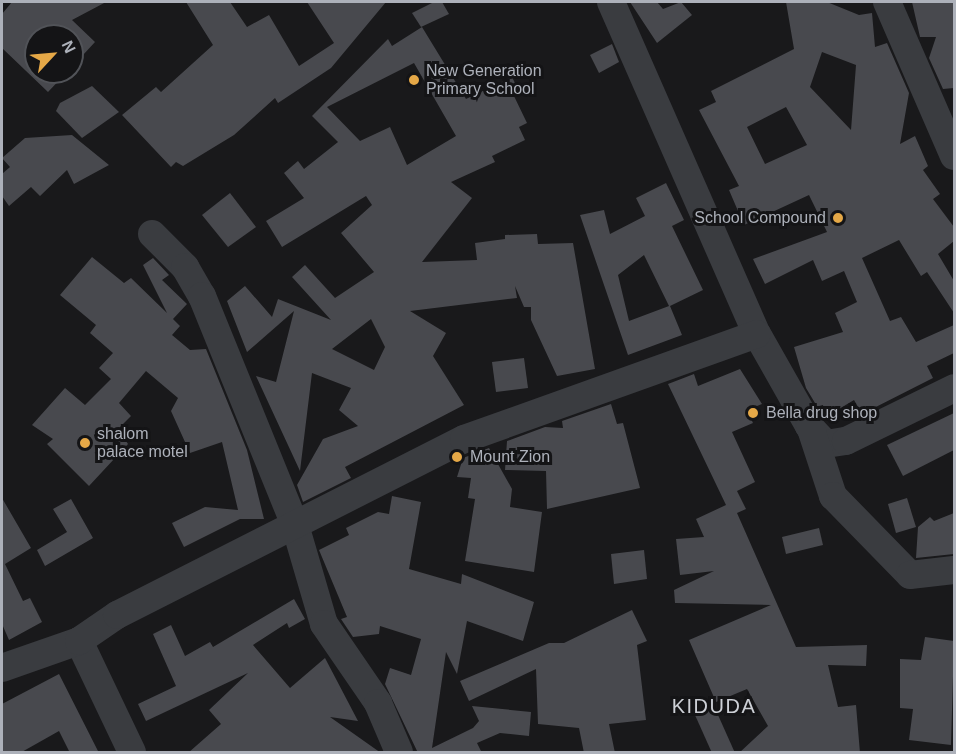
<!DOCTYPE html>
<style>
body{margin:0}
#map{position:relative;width:956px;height:754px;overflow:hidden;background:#19191b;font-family:Helvetica,sans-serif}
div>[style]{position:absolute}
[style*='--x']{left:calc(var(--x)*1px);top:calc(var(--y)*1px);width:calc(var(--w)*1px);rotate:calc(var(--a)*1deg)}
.building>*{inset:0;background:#48494e}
.minor>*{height:28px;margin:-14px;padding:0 14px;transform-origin:14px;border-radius:14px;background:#3a3c40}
.dots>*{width:16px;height:16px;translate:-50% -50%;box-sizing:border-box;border:3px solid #141416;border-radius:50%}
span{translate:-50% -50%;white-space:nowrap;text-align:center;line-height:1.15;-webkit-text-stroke:6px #141416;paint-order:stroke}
.poi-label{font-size:16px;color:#adb1ba}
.left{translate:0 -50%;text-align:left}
.right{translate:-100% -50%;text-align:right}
.quarter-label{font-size:20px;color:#cdd0d6;letter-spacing:1.5px}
.frame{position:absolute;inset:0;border:3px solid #adb1ba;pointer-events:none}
.north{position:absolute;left:24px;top:24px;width:60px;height:60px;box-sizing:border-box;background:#141416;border:2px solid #515358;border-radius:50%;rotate:64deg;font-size:16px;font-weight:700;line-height:24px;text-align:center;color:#adb1ba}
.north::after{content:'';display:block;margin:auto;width:21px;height:27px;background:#e5a847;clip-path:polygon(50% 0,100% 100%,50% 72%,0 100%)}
</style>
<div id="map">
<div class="building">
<div style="clip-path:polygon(12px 2px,106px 2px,72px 20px,95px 42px,72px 67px,72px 36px,36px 36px,36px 72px,67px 72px,48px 92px,2px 48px,2px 14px)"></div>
<div style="clip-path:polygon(186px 2px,230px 2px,247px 27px,269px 15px,299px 66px,334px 43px,307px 2px,386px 2px,331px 68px,278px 103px,275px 98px,234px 135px,183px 166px,176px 162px,171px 167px,122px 115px,156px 87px,161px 92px,213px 45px)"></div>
<div style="clip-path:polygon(434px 2px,442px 2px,449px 14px,421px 27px,412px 13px)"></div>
<div style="clip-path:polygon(630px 2px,657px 2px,663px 9px,681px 2px,692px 15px,657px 43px)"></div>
<div style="clip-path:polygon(evenodd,786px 2px,827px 2px,859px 15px,872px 13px,875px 47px,887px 43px,909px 93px,900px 144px,915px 136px,928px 166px,923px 170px,940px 194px,933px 199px,954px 227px,954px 241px,938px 254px,954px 281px,954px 313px,927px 272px,921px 276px,899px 240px,862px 258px,890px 321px,901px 317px,916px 342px,954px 325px,954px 353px,927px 366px,933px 378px,862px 414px,854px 400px,824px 418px,806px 388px,794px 347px,843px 332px,835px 313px,857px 302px,844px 271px,822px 281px,813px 260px,765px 284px,753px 259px,827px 232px,809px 195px,744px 225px,729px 190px,739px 186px,699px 110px,716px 102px,711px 91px,794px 49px,786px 2px,822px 52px,856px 65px,851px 130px,810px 87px,822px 52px,786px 2px,786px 107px,807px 145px,765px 164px,747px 127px,786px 107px)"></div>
<div style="clip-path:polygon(912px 2px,954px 2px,954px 88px,943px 89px,929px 58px,936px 37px,920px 37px)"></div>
<div style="clip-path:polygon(evenodd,422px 27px,466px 99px,512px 77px,519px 91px,513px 94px,527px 123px,519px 127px,525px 140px,492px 156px,495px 162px,451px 182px,472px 198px,422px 262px,477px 260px,475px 243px,505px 239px,505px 235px,537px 234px,538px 244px,573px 243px,595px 369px,557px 376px,531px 320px,531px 307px,524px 307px,515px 286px,517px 298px,410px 311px,446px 333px,433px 356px,464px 405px,345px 467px,351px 478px,303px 502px,297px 485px,323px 439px,358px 426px,339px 410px,351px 388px,312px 373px,300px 471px,256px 376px,276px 382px,294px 311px,247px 352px,227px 301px,245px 286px,272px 317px,278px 299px,331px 320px,292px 277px,305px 265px,335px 298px,374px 272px,341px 233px,372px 205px,366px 196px,282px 247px,266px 221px,304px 198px,284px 173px,298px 161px,304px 169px,338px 142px,312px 116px,388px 39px,392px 46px,422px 27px,414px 63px,456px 136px,407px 165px,390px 127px,360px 141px,327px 107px,414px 63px,422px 27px,371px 319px,385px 347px,374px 370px,332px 349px,371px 319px)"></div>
<div style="clip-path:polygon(612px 44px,619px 62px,599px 73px,590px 55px)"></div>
<div style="clip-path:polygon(92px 86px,119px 112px,82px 138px,56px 111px,60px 103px)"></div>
<div style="clip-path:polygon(72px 135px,109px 165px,74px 184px,67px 170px,40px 196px,31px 187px,9px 206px,2px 196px,2px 174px,10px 167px,2px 158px,25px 138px)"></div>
<div style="clip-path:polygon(evenodd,666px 183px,684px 220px,672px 226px,703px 290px,670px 306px,682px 335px,628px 355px,580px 215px,604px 210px,610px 234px,645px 216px,636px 198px,666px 183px,644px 255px,669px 306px,629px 321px,618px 275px,644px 255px)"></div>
<div style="clip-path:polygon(230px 193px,256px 227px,228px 247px,202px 215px)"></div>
<div style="clip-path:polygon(92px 257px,124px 283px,131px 278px,167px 313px,143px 265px,153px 258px,169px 275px,162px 280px,187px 304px,173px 319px,180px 326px,172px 335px,190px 350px,206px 349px,247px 450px,264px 519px,240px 519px,184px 547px,172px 523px,205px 507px,238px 510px,222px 442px,190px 453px,171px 411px,178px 398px,146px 371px,119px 403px,131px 416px,118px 429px,128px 444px,89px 486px,47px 444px,53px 439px,32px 425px,65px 388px,85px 405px,111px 379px,99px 368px,113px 353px,90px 333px,96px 325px,60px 295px)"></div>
<div style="clip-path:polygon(524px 358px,528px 388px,496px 392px,492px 362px)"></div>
<div style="clip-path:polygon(740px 369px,762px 404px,747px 410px,753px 423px,732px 432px,755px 482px,737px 491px,746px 509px,737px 513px,796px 647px,867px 645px,866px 666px,828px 665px,838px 707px,856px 705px,860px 753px,739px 753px,768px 726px,747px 689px,716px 702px,689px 640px,771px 605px,675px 603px,674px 590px,714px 571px,680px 575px,676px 539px,704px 537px,696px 519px,726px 505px,668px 384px,694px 374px,698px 386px)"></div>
<div style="clip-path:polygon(611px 404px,617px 424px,623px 423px,640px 488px,547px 509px,546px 471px,505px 470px,507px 441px,545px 427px,563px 428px,562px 421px)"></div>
<div style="clip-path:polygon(954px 413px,954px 450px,903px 476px,887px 445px)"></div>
<div style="clip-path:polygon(489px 448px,512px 489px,510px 507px,542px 512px,534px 572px,465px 561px,475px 499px,468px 498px,471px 478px,457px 477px,463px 458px)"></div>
<div style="clip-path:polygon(392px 496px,421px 502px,409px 569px,461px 584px,462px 574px,534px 602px,523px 641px,467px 621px,457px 674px,446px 652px,432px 748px,473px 728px,479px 721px,472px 706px,531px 712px,529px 736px,500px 733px,477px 743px,482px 753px,418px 753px,385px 684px,390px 668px,411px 675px,421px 639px,380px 626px,379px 634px,353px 637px,341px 619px,347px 617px,319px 550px,349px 535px,346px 528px,378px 512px,389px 514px)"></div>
<div style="clip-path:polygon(2px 498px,31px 548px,5px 564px,23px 601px,30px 598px,42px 622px,9px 640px,2px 624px)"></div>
<div style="clip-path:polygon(907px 498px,916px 527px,896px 533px,888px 504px)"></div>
<div style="clip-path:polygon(71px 499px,93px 538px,45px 566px,37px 550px,67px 532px,53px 509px)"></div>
<div style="clip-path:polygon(954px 513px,954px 554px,916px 558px,918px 527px,930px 517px,934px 521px)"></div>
<div style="clip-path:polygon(819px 528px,823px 545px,786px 554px,782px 537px)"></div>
<div style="clip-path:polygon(644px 550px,647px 579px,614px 584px,611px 554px)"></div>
<div style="clip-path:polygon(294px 599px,305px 619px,289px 628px,287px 623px,253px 645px,290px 688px,325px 658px,358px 721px,330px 717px,381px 753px,188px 753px,221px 724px,209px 710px,248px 673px,146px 721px,138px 704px,176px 686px,153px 634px,171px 625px,185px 656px,210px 642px,213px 647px)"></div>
<div style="clip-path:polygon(632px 610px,647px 641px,637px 645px,646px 720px,609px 724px,615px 753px,584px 753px,579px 728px,538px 724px,536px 669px,469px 701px,460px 681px,549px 643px,564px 643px)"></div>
<div style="clip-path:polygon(925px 637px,954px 641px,951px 745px,909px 740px,913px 709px,900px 708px,900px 659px,921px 660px)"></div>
<div style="clip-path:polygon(59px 674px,99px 753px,70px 753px,59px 731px,20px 753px,2px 753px,2px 704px)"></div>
<div style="clip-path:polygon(714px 706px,735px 753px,712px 753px,695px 715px)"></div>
</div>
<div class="minor">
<div style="--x:611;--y:2;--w:363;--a:66.3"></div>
<div style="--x:757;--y:334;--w:106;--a:60.5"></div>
<div style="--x:809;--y:426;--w:25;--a:47"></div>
<div style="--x:826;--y:444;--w:20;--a:-9"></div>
<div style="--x:846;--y:441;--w:120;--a:-26.1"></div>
<div style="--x:887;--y:2;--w:168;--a:66.5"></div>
<div style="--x:152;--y:234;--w:47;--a:45"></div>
<div style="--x:185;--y:267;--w:34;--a:60"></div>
<div style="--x:202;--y:296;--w:247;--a:67.9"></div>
<div style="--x:295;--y:525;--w:103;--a:73.7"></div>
<div style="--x:324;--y:624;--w:96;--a:55.6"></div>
<div style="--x:378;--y:703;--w:53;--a:66.8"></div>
<div style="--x:810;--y:426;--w:74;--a:71.8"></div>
<div style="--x:833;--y:496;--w:110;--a:45.7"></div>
<div style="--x:910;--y:575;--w:44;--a:-6.5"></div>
<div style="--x:79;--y:641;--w:123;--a:64.5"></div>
<div style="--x:2;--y:668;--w:82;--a:-19.3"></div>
<div style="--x:79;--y:641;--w:46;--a:-34.4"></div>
<div style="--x:117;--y:615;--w:389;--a:-26.9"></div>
<div style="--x:464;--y:439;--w:311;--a:-19.7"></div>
</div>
<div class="dots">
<div style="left:414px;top:80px;background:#e5a847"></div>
<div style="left:838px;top:218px;background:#e5a847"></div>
<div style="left:753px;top:413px;background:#e5a847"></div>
<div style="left:85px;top:443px;background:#e5a847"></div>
<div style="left:457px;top:457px;background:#e5a847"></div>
</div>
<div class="poi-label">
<span class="left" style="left:426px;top:80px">New Generation<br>Primary School</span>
<span class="right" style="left:826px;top:218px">School Compound</span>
<span class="left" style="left:766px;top:413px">Bella drug shop</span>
<span class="left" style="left:97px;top:443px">shalom<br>palace motel</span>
<span class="left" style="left:470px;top:457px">Mount Zion</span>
</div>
<div class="quarter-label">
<span style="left:714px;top:706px">KIDUDA</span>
</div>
<div class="frame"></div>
<div class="north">N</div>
</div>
